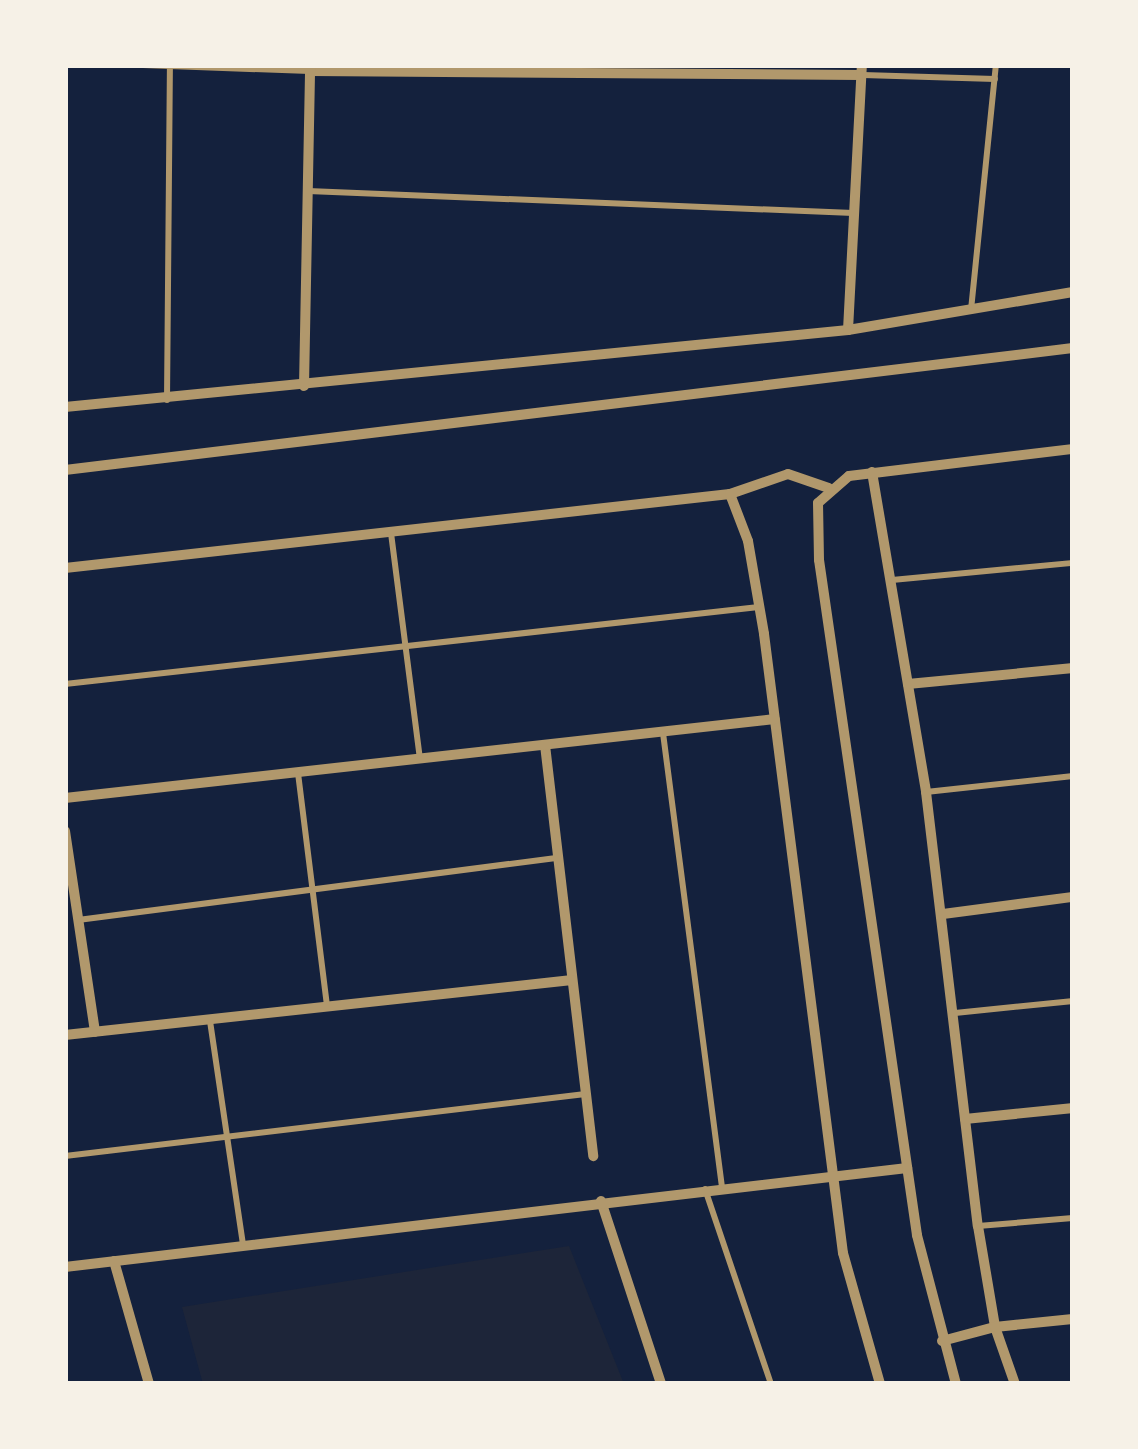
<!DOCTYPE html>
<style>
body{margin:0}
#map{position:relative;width:1138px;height:1449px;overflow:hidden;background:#14213d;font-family:"DM Sans",sans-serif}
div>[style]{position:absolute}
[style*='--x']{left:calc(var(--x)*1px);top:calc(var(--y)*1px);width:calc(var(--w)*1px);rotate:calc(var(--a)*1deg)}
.green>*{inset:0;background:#1d2539}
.service>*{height:6px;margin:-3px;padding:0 3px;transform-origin:3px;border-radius:3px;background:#b1986c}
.minor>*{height:10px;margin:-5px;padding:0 5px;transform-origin:5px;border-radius:5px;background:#b1986c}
span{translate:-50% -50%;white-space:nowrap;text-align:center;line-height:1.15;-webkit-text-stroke:9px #f6f1e7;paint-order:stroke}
.frame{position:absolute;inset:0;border:68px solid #f6f1e7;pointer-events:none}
</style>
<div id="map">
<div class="green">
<div style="clip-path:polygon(569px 1246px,624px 1384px,203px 1384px,182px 1307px)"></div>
</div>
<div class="service">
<div style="--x:143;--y:65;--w:167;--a:2.1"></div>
<div style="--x:863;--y:75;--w:132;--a:1.7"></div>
<div style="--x:308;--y:191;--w:546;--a:2.31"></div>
<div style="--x:971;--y:310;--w:246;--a:-84.2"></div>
<div style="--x:167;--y:400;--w:335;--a:-89.5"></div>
<div style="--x:391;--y:533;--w:227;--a:82.7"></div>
<div style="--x:892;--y:580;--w:182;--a:-5.4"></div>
<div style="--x:65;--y:684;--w:698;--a:-6.33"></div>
<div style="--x:663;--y:733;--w:457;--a:82.6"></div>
<div style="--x:298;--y:773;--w:235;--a:82.9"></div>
<div style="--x:926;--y:792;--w:148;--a:-6.2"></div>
<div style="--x:78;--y:920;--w:484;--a:-7.4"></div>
<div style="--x:955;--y:1013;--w:119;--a:-5.8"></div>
<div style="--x:210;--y:1021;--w:226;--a:81.6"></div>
<div style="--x:65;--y:1156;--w:524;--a:-6.8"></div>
<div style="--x:705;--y:1189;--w:206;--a:71.3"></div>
<div style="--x:978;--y:1226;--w:95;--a:-4.8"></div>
</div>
<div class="minor">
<div style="--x:310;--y:71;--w:551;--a:0.42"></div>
<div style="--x:848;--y:330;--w:265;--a:-87"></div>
<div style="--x:304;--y:386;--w:319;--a:-88.9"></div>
<div style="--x:65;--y:407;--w:787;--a:-5.62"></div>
<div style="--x:848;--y:330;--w:228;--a:-9.6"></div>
<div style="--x:65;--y:470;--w:1015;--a:-6.9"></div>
<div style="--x:872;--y:472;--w:325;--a:80.4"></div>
<div style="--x:926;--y:792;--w:437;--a:83.2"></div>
<div style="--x:978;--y:1226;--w:102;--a:80.4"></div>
<div style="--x:995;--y:1327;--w:60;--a:70.7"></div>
<div style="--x:730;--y:494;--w:50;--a:69"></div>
<div style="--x:748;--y:541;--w:94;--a:80.2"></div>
<div style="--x:764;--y:634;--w:624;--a:82.73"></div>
<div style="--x:843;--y:1253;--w:136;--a:74.2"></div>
<div style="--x:65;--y:568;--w:669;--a:-6.35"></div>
<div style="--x:730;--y:494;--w:61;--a:-19"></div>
<div style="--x:788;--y:474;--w:43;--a:18.9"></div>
<div style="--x:908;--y:684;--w:166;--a:-5.5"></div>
<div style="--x:545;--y:745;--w:414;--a:83.3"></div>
<div style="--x:65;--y:798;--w:714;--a:-6.35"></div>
<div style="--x:65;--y:831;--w:203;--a:81.5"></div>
<div style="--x:943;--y:914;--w:131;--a:-7.5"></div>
<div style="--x:65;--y:1035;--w:510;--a:-6.19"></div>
<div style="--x:965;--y:1119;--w:109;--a:-5.8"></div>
<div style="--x:601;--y:1201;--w:193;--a:71.8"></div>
<div style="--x:114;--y:1261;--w:128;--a:74.1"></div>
<div style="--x:65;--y:1267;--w:848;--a:-6.71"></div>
<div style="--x:942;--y:1341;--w:55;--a:-14.8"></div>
<div style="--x:995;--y:1327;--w:78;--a:-5.9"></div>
<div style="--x:956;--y:1384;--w:154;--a:-104.7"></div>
<div style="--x:917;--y:1235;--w:682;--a:-98.26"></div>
<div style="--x:819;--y:560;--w:57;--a:-91"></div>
<div style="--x:818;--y:503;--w:41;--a:-41.1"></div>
<div style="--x:849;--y:476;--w:226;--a:-6.9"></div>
</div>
<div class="frame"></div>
</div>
